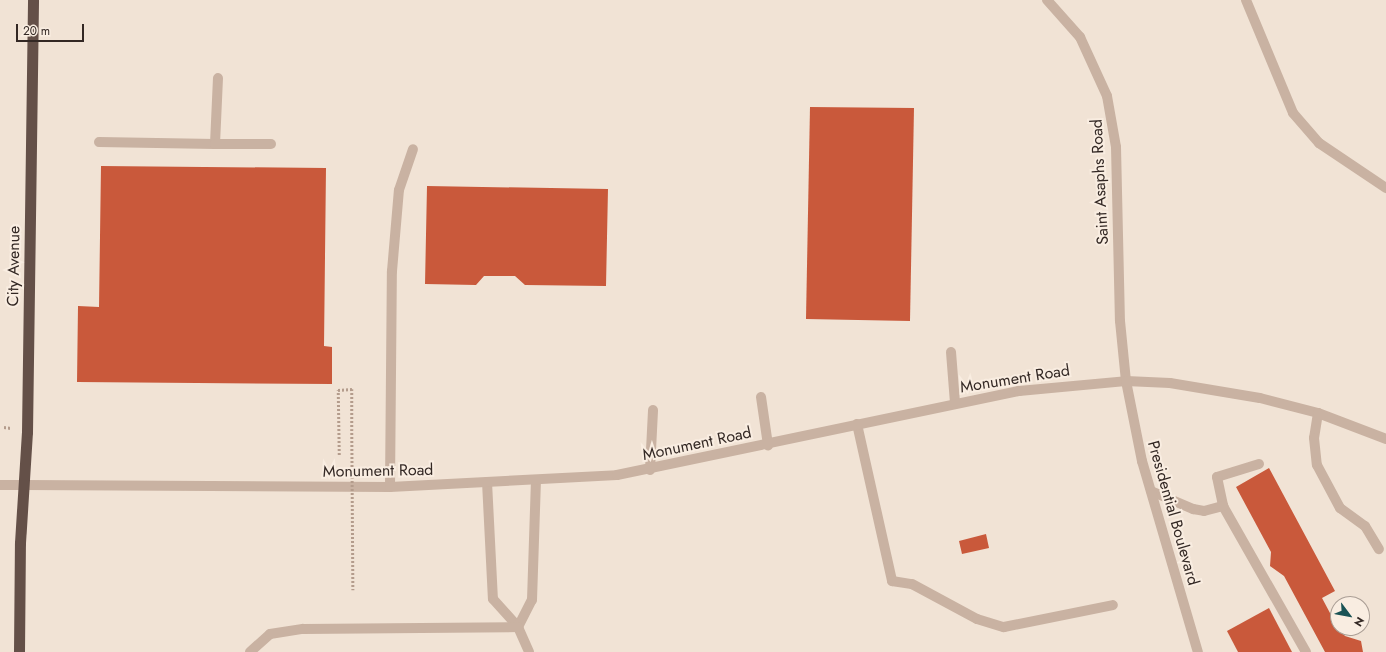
<!DOCTYPE html>
<style>
body{margin:0}
#map{position:relative;width:1386px;height:652px;overflow:hidden;background:#f1e3d5;font-family:Jost,sans-serif}
div>[style]{position:absolute}
[style*='--x']{left:calc(var(--x)*1px);top:calc(var(--y)*1px);width:calc(var(--w)*1px);rotate:calc(var(--a)*1deg)}
.building>*{inset:0;background:#c9593b}
.path>*{height:2.5px;margin-top:-1.25px;transform-origin:0;background:repeating-linear-gradient(90deg,#b49c8c 0 2px,transparent 0 4px)}
.service>*{height:10px;margin:-5px;padding:0 5px;transform-origin:5px;border-radius:5px;background:#c9b2a2}
.minor>*{height:10px;margin:-5px;padding:0 5px;transform-origin:5px;border-radius:5px;background:#c9b2a2}
.tertiary>*{height:10px;margin:-5px;padding:0 5px;transform-origin:5px;border-radius:5px;background:#c9b2a2}
.trunk>*{height:11px;margin:-5.5px;padding:0 5.5px;transform-origin:5.5px;border-radius:5.5px;background:#645048}
.path-bridge>*{height:2.5px;margin-top:-1.25px;transform-origin:0;background:repeating-linear-gradient(90deg,#b49c8c 0 2px,transparent 0 4px)}
span{translate:-50% -50%;white-space:nowrap;text-align:center;line-height:1.15;-webkit-text-stroke:4px #f9ede1;paint-order:stroke}
.street-label{font-size:16px;color:#332824}
.north{position:absolute;left:1330px;top:596px;width:40px;height:40px;box-sizing:border-box;background:#f9ede1;border:1px solid #aa9e95;border-radius:50%;rotate:122deg;font-size:11px;font-weight:700;line-height:16px;text-align:center;color:#332824}
.north::after{content:'';display:block;margin:auto;width:14px;height:18px;background:#1a5355;clip-path:polygon(50% 0,100% 100%,50% 72%,0 100%)}
.scale{position:absolute;left:16px;top:24px;width:68px;height:18px;box-sizing:border-box;border:2px solid #332824;border-top:0;padding-left:5px;font-size:12px;line-height:14px;white-space:nowrap;color:#332824;-webkit-text-stroke:3px #f9ede1;paint-order:stroke}
</style>
<div id="map">
<div class="building">
<div style="clip-path:polygon(810px 107px,914px 108px,910px 321px,806px 319px)"></div>
<div style="clip-path:polygon(101px 166px,326px 168px,324px 346px,332px 347px,332px 384px,77px 382px,78px 306px,99px 307px)"></div>
<div style="clip-path:polygon(427px 186px,608px 189px,606px 286px,525px 285px,515px 276px,484px 276px,476px 285px,425px 284px)"></div>
<div style="clip-path:polygon(1269px 468px,1335px 591px,1322px 598px,1338px 628px,1345px 636px,1361px 641px,1363px 652px,1325px 652px,1284px 576px,1270px 566px,1271px 552px,1236px 487px)"></div>
<div style="clip-path:polygon(986px 534px,989px 548px,962px 554px,959px 541px)"></div>
<div style="clip-path:polygon(1269px 608px,1292px 652px,1238px 652px,1227px 631px)"></div>
</div>
<div class="path">
<div style="--x:4;--y:427;--w:7;--a:8"></div>
<div style="--x:339;--y:455;--w:65;--a:-90.9"></div>
<div style="--x:338;--y:390;--w:14;--a:-4"></div>
<div style="--x:352;--y:389;--w:40;--a:90"></div>
</div>
<div class="service">
<div style="--x:1246;--y:0;--w:122;--a:67.4"></div>
<div style="--x:1293;--y:113;--w:40;--a:49"></div>
<div style="--x:1319;--y:143;--w:81;--a:33.9"></div>
<div style="--x:99;--y:142;--w:116;--a:1"></div>
<div style="--x:215;--y:144;--w:66;--a:-87.4"></div>
<div style="--x:215;--y:144;--w:56;--a:0"></div>
<div style="--x:951;--y:352;--w:51;--a:85.5"></div>
<div style="--x:761;--y:397;--w:49;--a:81.7"></div>
<div style="--x:1318;--y:413;--w:25;--a:99"></div>
<div style="--x:1314;--y:438;--w:27;--a:84"></div>
<div style="--x:1317;--y:465;--w:49;--a:61.9"></div>
<div style="--x:1340;--y:508;--w:31;--a:36"></div>
<div style="--x:1365;--y:526;--w:27;--a:59"></div>
<div style="--x:857;--y:424;--w:161;--a:77.4"></div>
<div style="--x:892;--y:581;--w:20;--a:9"></div>
<div style="--x:912;--y:584;--w:74;--a:28.3"></div>
<div style="--x:977;--y:619;--w:28;--a:17"></div>
<div style="--x:1004;--y:627;--w:111;--a:-11.4"></div>
<div style="--x:1259;--y:464;--w:44;--a:162.8"></div>
<div style="--x:1217;--y:477;--w:30;--a:78"></div>
<div style="--x:1223;--y:506;--w:168;--a:60.4"></div>
<div style="--x:650;--y:470;--w:60;--a:-87.1"></div>
<div style="--x:487;--y:482;--w:117;--a:87.1"></div>
<div style="--x:493;--y:599;--w:38;--a:48"></div>
<div style="--x:518;--y:627;--w:27;--a:66"></div>
<div style="--x:390;--y:487;--w:216;--a:-89.5"></div>
<div style="--x:392;--y:271;--w:81;--a:-85.1"></div>
<div style="--x:399;--y:190;--w:43;--a:-71.1"></div>
<div style="--x:1151;--y:491;--w:46;--a:23.2"></div>
<div style="--x:1193;--y:509;--w:11;--a:10"></div>
<div style="--x:1204;--y:511;--w:20;--a:-15"></div>
<div style="--x:518;--y:627;--w:30;--a:-63"></div>
<div style="--x:532;--y:600;--w:120;--a:-88.1"></div>
<div style="--x:250;--y:652;--w:27;--a:-42"></div>
<div style="--x:270;--y:634;--w:33;--a:-9"></div>
<div style="--x:303;--y:629;--w:215;--a:-0.5"></div>
</div>
<div class="minor">
<div style="--x:24;--y:485;--w:366;--a:0.3"></div>
<div style="--x:390;--y:487;--w:227;--a:-3"></div>
<div style="--x:617;--y:475;--w:411;--a:-11.8"></div>
<div style="--x:1019;--y:391;--w:107;--a:-5.3"></div>
<div style="--x:1126;--y:381;--w:44;--a:2.6"></div>
<div style="--x:1170;--y:383;--w:91;--a:9.5"></div>
<div style="--x:1260;--y:398;--w:60;--a:14.5"></div>
<div style="--x:1318;--y:413;--w:73;--a:20.9"></div>
</div>
<div class="tertiary">
<div style="--x:1047;--y:0;--w:50;--a:48.3"></div>
<div style="--x:1080;--y:37;--w:65;--a:65.4"></div>
<div style="--x:1107;--y:96;--w:52;--a:80"></div>
<div style="--x:1116;--y:147;--w:174;--a:88.7"></div>
<div style="--x:1120;--y:321;--w:60;--a:84.3"></div>
<div style="--x:1126;--y:381;--w:82;--a:78.7"></div>
<div style="--x:1142;--y:461;--w:199;--a:73.7"></div>
<div style="--x:0;--y:485;--w:24;--a:0"></div>
</div>
<div class="trunk">
<div style="--x:19;--y:652;--w:109;--a:-89.5"></div>
<div style="--x:20;--y:543;--w:111;--a:-86.4"></div>
<div style="--x:27;--y:432;--w:432;--a:-89.2"></div>
</div>
<div class="path-bridge">
<div style="--x:352;--y:429;--w:161;--a:89.6"></div>
</div>
<div class="street-label">
<span style="left:1100px;top:182px;rotate:-93deg">Saint Asaphs Road</span>
<span style="left:14px;top:266px;rotate:-89deg">City Avenue</span>
<span style="left:1015px;top:379px;rotate:-9deg">Monument Road</span>
<span style="left:697px;top:444px;rotate:-12deg">Monument Road</span>
<span style="left:378px;top:471px;rotate:-1deg">Monument Road</span>
<span style="left:1173px;top:513px;rotate:74deg">Presidential Boulevard</span>
</div>
<div class="north">N</div>
<div class="scale">20 m</div>
</div>
